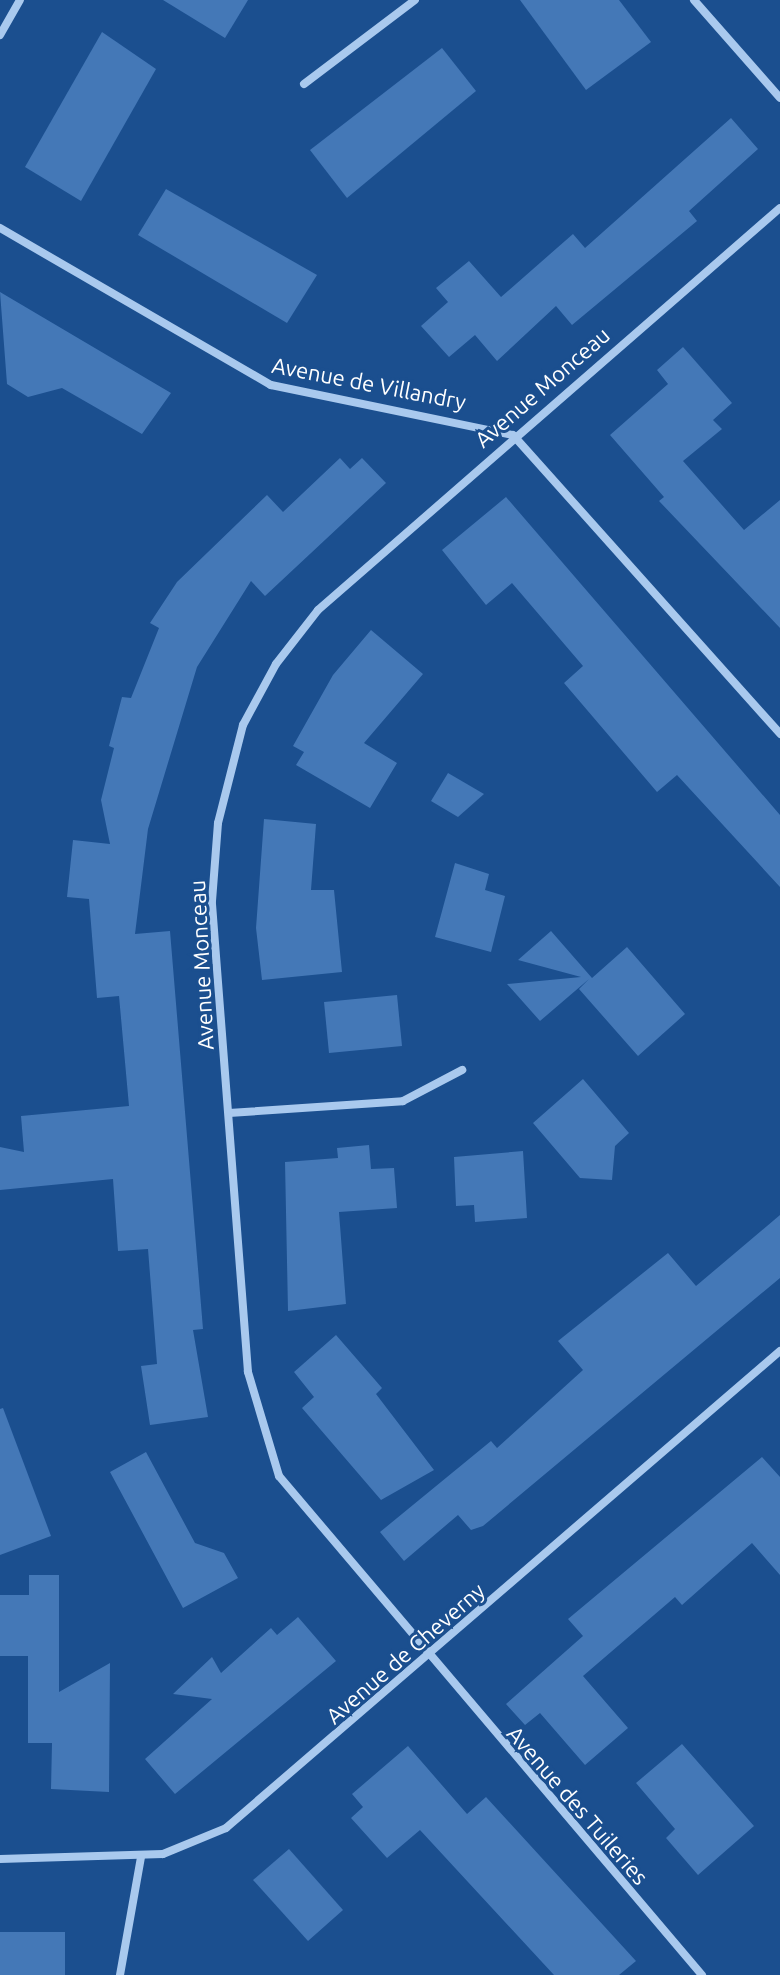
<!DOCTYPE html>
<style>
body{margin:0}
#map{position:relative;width:780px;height:1975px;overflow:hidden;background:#1b4f8f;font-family:Ubuntu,sans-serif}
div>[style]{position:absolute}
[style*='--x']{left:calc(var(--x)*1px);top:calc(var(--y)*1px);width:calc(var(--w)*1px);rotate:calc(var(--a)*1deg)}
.building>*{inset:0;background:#4478b7}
.minor>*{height:8px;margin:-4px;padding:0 4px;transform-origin:4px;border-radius:4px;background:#a9c9ee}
span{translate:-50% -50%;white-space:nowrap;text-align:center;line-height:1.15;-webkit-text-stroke:6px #1b4f8f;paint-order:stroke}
.street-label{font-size:22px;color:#fff}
</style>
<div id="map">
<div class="building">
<div style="clip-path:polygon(163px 0,248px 0,225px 38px)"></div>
<div style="clip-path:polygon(520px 0,619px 0,651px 42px,586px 90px)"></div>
<div style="clip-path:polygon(102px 32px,156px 69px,81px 201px,25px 167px)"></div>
<div style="clip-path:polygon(442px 48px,476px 91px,347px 198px,310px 150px)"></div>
<div style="clip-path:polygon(731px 118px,758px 149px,689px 211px,697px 221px,572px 325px,556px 306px,497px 361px,475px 335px,449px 357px,421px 326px,448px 302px,436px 288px,469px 261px,501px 297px,573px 234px,585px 248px)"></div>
<div style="clip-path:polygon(166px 189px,317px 275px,287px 323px,138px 235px)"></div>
<div style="clip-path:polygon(0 292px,171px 393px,142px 434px,62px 388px,28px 397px,7px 384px)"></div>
<div style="clip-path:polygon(683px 347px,732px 403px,713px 420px,722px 429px,683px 461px,744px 530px,780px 500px,780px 628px,659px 501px,664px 497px,610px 435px,668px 384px,657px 370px)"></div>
<div style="clip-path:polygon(340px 458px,350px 469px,362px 458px,386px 483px,265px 596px,251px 581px,197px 667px,148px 829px,135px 934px,170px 931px,203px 1329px,193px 1330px,208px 1417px,150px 1425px,141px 1366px,157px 1364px,148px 1249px,118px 1251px,113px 1179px,0 1190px,0 1147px,24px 1152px,21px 1116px,129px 1106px,119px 996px,97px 998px,89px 899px,67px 897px,73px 840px,110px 844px,101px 800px,114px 748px,109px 746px,122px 697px,131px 698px,159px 628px,150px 623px,177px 582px,267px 495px,283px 512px)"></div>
<div style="clip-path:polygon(506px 497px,780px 815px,780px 887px,677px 775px,657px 792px,564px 683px,583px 666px,512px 583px,486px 605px,442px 550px)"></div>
<div style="clip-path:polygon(371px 630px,423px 674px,364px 743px,397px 763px,370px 808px,296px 765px,304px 752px,293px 746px,333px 675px)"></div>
<div style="clip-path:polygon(448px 773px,484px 794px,458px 817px,431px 801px)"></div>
<div style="clip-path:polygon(264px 819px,316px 824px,311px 890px,334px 890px,342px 972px,262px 980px,256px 928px)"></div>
<div style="clip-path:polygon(455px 863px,489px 874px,485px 890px,505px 896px,491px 952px,435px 937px)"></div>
<div style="clip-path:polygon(551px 931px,592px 978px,627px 947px,685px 1014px,638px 1056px,579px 989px,589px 979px,540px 1021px,507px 984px,581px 977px,518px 960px)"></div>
<div style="clip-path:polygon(397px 995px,402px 1046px,329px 1053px,324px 1002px)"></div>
<div style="clip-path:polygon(583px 1079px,629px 1133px,615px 1146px,612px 1180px,580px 1178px,533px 1123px)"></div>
<div style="clip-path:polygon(369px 1145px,371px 1169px,394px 1168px,397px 1208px,339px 1212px,346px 1304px,288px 1311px,285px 1162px,338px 1158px,337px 1148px)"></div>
<div style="clip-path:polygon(523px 1151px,527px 1218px,475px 1222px,474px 1205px,456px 1206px,454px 1157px)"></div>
<div style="clip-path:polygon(780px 1215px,780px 1278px,483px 1526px,471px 1530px,458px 1515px,404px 1561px,380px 1532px,491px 1441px,497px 1448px,583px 1370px,558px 1341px,668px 1253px,696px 1286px)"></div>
<div style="clip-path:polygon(336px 1335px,382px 1388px,376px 1394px,434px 1470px,381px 1500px,302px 1408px,314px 1397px,294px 1372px)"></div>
<div style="clip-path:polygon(3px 1408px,51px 1536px,0 1555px,0 1409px)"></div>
<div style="clip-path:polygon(146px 1452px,195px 1543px,224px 1553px,238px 1578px,183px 1608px,110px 1472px)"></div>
<div style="clip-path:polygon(762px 1457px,780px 1477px,780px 1575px,752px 1543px,682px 1605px,675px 1597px,583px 1676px,628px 1728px,585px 1765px,540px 1713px,525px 1725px,506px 1704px,583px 1636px,568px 1619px)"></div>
<div style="clip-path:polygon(29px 1575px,59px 1575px,59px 1692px,110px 1663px,109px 1792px,51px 1789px,52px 1743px,28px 1743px,28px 1656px,0 1656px,0 1595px,29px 1595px)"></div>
<div style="clip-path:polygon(298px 1617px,336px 1661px,175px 1794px,145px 1759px,212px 1699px,173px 1694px,212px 1657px,221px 1673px,271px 1628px,277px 1635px)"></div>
<div style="clip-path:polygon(682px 1744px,754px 1826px,698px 1875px,666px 1838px,675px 1829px,636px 1783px)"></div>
<div style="clip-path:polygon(408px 1746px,467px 1814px,486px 1797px,636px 1961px,619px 1975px,554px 1975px,420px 1830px,387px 1858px,351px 1818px,363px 1807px,352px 1794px)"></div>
<div style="clip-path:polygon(289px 1849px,343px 1910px,308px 1941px,253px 1880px)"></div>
<div style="clip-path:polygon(0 1932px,65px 1932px,65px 1975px,0 1975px)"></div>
</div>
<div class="minor">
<div style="--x:694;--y:0;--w:130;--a:48.7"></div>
<div style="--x:0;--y:35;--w:40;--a:-60.3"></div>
<div style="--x:304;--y:84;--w:139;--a:-37.1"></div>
<div style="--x:0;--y:228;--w:313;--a:30.1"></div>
<div style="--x:271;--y:385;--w:247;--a:11.7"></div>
<div style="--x:513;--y:435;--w:401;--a:48.2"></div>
<div style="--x:229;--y:1113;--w:174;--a:-3.9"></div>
<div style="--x:403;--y:1101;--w:67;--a:-27.7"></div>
<div style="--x:0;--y:1859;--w:163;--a:-1.8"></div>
<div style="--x:163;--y:1854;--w:68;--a:-22.4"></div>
<div style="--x:226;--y:1828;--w:731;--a:-40.73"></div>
<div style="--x:120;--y:1975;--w:120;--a:-79.9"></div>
<div style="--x:702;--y:1975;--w:654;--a:-130.29"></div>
<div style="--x:279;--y:1476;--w:109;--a:-106.6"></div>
<div style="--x:248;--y:1372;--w:472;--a:-94.4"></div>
<div style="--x:212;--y:901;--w:78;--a:-85.6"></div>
<div style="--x:218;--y:823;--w:101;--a:-75.7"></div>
<div style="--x:243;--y:725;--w:69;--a:-61.6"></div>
<div style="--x:276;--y:664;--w:68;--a:-52.1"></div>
<div style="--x:318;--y:610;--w:612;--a:-41.03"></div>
</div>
<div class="street-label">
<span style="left:369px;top:383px;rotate:11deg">Avenue de Villandry</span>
<span style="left:542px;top:387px;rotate:-41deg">Avenue Monceau</span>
<span style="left:201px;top:965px;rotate:-93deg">Avenue Monceau</span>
<span style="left:405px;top:1653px;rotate:-41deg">Avenue de Cheverny</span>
<span style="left:578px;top:1805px;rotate:49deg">Avenue des Tuileries</span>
</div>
</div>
